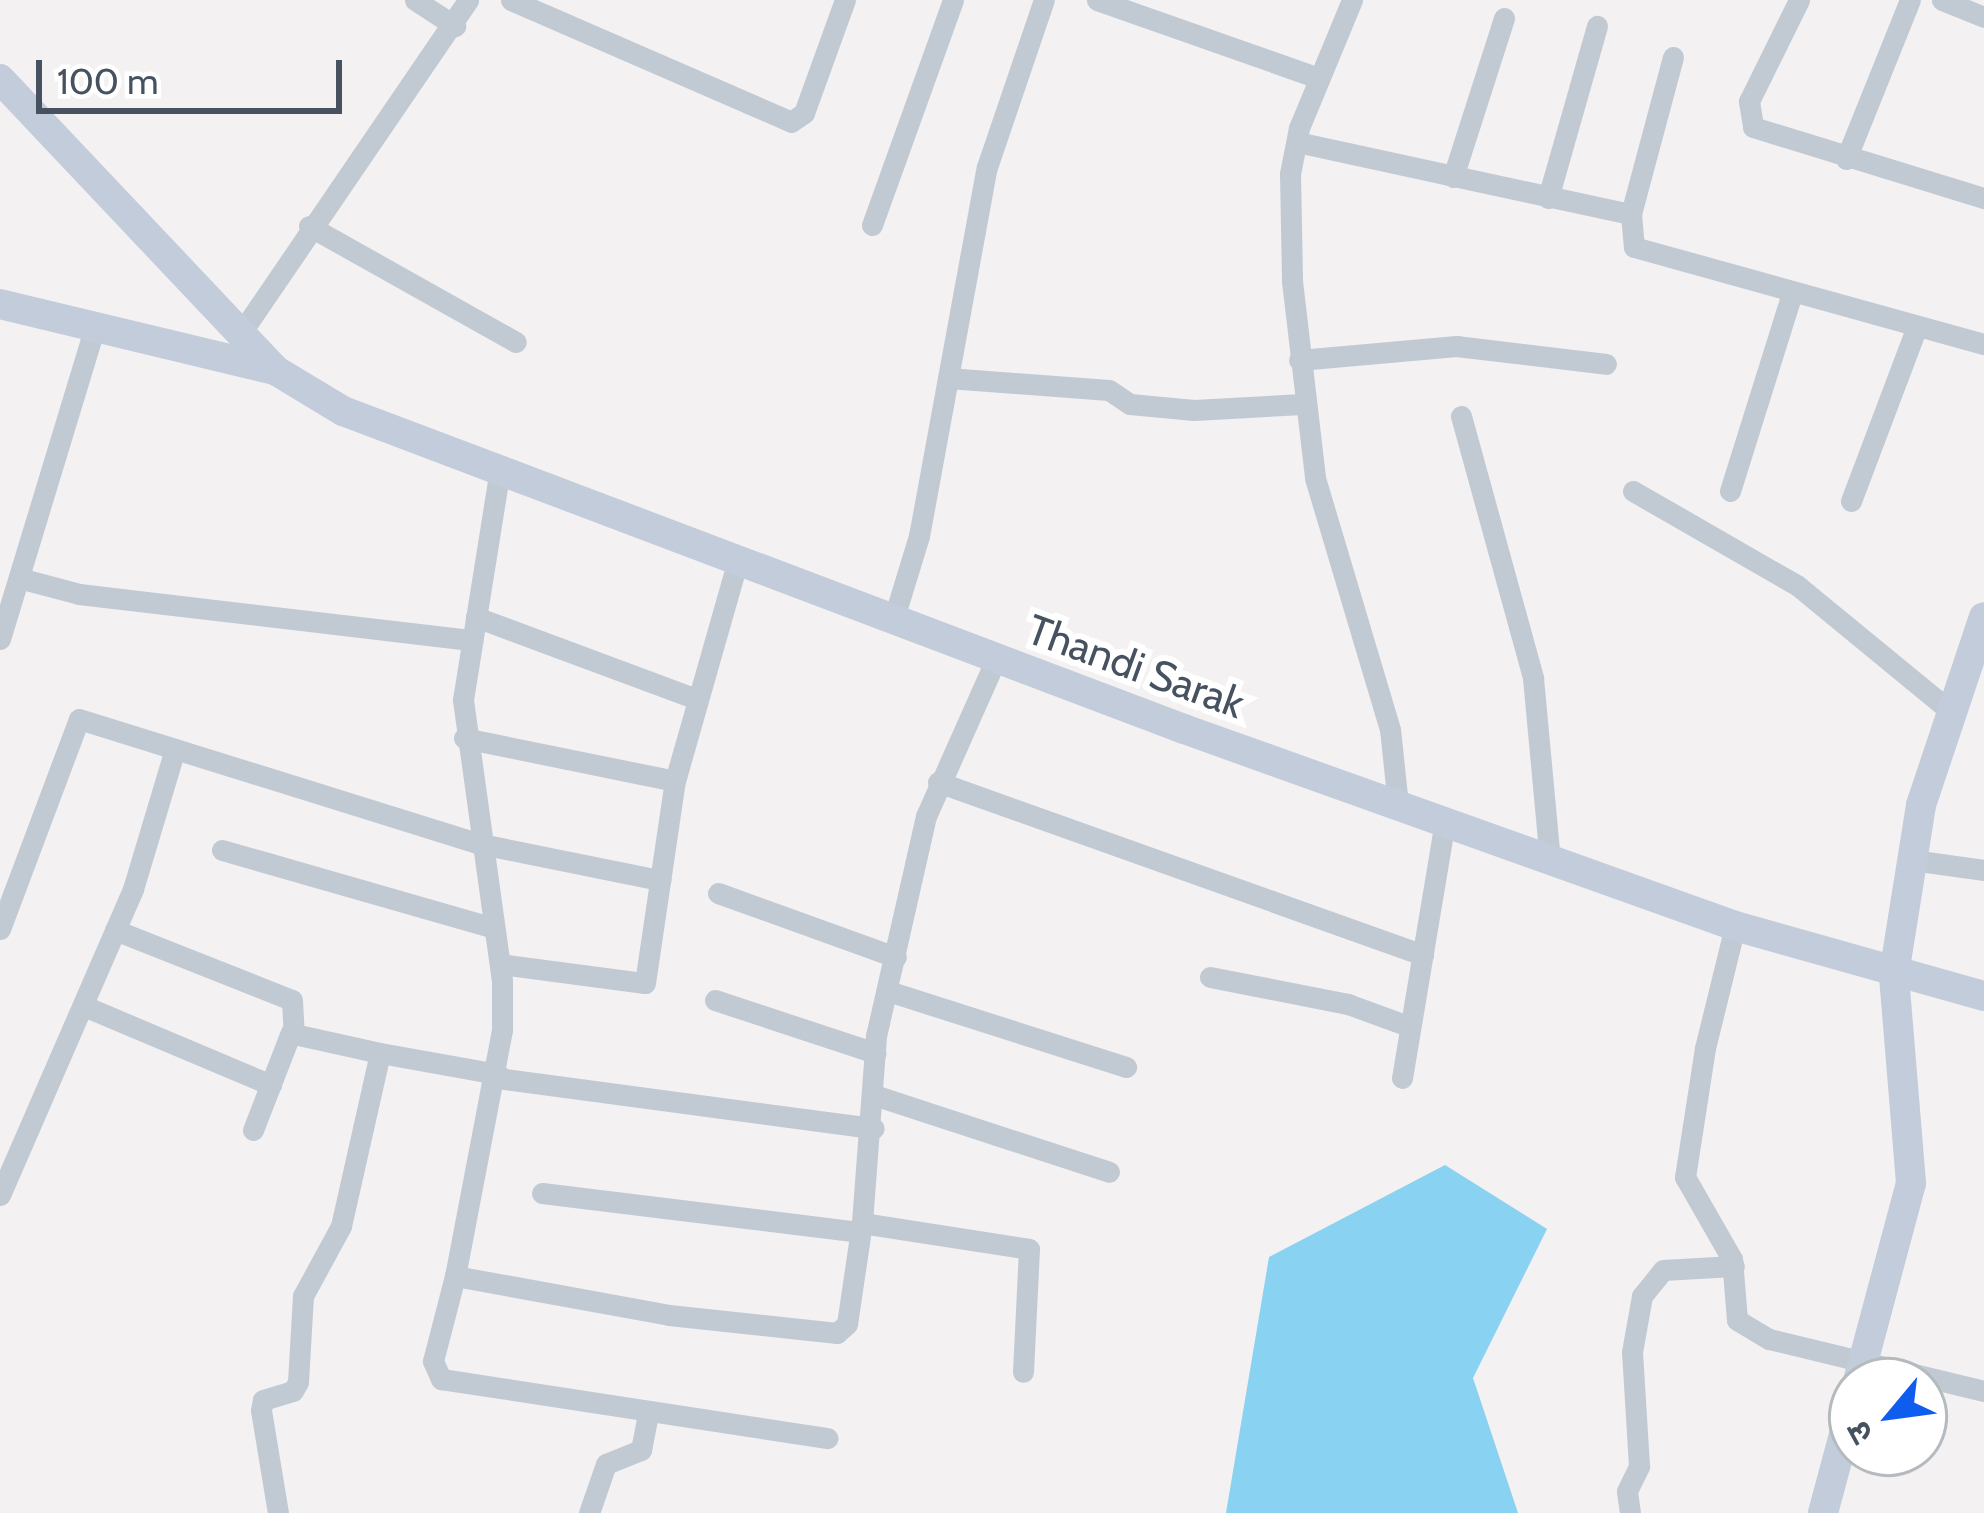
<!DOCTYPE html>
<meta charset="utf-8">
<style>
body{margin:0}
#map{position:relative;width:1984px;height:1513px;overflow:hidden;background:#f3f1f1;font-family:Cabin,"Noto Sans Devanagari",sans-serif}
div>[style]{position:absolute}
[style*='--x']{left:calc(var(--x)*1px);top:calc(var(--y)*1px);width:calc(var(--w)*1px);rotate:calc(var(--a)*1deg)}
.water>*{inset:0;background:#89d2f1}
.street>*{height:21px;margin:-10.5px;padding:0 10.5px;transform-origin:10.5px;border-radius:10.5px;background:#c1cad3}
.secondary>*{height:30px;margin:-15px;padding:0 15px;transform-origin:15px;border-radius:15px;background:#c3ccda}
span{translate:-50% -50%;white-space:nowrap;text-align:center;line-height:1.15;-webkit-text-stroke:12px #fff;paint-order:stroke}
.street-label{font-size:42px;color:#475260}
.north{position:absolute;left:1828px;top:1357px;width:120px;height:120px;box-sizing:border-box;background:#fff;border:3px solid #b5babf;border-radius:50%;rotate:241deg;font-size:33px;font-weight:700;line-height:48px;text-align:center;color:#475260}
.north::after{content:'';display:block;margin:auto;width:42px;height:54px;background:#0f5def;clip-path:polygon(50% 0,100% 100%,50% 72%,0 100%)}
.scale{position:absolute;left:36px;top:60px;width:306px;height:54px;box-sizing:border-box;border:6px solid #475260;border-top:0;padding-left:15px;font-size:36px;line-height:42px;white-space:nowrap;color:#475260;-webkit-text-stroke:9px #fff;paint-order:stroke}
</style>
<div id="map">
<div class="water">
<div style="clip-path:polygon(1445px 1165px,1547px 1229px,1473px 1378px,1518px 1513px,1226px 1513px,1269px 1257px)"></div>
</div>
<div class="street">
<div style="--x:415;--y:0;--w:48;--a:33"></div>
<div style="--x:511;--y:0;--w:305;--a:23.5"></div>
<div style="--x:791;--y:122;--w:16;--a:-35"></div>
<div style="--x:804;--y:113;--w:120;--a:-70.1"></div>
<div style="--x:1097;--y:0;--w:234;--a:19.4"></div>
<div style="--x:1352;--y:0;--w:139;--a:112.5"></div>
<div style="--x:1299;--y:128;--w:47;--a:101.1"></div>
<div style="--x:1290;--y:174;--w:107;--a:88.9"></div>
<div style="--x:1292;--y:281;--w:198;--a:83.3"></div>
<div style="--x:1315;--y:478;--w:262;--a:73.4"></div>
<div style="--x:1390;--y:729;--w:76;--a:84"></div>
<div style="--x:1799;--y:0;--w:113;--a:116.3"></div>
<div style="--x:1749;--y:101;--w:26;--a:81"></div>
<div style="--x:1753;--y:127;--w:242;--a:17.1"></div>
<div style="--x:1942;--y:0;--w:45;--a:22"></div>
<div style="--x:1673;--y:57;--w:163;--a:105"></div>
<div style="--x:1631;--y:214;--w:33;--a:85"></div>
<div style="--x:1634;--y:247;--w:363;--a:15.5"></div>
<div style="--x:1297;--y:142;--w:342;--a:12.2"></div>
<div style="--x:1846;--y:159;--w:171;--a:-68.1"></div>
<div style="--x:1453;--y:177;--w:167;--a:-72.2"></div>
<div style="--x:1548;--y:198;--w:179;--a:-74.1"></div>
<div style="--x:872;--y:225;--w:239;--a:-70.2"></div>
<div style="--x:309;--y:226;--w:237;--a:29.3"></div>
<div style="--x:241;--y:333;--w:403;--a:-55.7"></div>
<div style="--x:1299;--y:360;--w:158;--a:-5.1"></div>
<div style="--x:1456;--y:346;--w:151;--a:6.8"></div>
<div style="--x:948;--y:378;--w:161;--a:4.3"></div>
<div style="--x:1109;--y:390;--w:25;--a:34"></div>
<div style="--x:1130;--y:404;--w:64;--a:5.4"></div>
<div style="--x:1194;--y:410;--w:108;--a:-3.2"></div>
<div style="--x:1461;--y:416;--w:272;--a:74.6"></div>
<div style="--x:1533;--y:678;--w:183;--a:84.7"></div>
<div style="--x:499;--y:475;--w:228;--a:99.1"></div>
<div style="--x:463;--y:700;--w:283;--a:82.1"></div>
<div style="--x:502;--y:980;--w:50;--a:90"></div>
<div style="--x:502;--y:1030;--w:250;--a:100.8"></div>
<div style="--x:455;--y:1276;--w:218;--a:10.3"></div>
<div style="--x:669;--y:1315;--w:169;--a:6.1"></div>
<div style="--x:837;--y:1333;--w:13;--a:-42"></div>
<div style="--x:847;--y:1324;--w:102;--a:-81.6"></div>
<div style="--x:1633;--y:491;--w:190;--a:29.9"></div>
<div style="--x:1798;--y:586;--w:194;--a:39.4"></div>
<div style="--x:1730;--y:491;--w:207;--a:-72.6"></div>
<div style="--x:1851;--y:501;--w:187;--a:-69.3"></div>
<div style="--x:19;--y:578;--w:62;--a:14.9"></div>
<div style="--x:79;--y:594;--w:396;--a:6.7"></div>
<div style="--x:476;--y:617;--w:236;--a:20.4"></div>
<div style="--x:893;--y:621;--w:89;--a:-73"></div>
<div style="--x:919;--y:536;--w:375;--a:-79.6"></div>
<div style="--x:987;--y:167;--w:176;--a:-71.2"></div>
<div style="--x:0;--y:639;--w:326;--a:-73.1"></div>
<div style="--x:996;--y:659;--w:172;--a:114"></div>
<div style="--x:926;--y:816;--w:226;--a:102.8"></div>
<div style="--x:876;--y:1036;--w:188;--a:94.3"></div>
<div style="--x:862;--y:1223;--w:169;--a:8.8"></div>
<div style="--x:1029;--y:1249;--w:123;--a:92.8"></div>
<div style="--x:464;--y:738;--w:215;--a:11.5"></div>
<div style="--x:938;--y:782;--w:515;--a:19.63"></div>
<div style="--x:222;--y:850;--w:283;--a:16"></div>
<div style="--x:1912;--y:860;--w:73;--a:7.9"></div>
<div style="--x:718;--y:893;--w:189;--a:19.8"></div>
<div style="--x:1735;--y:926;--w:126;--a:103.8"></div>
<div style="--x:1705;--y:1048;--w:131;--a:98.8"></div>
<div style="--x:1685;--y:1177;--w:95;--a:60.2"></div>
<div style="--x:1732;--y:1259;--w:61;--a:85.3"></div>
<div style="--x:1737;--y:1320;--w:37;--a:31"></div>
<div style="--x:1769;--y:1339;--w:221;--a:13.6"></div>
<div style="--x:0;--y:929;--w:224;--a:-69.4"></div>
<div style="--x:79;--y:719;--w:421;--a:17.3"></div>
<div style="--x:481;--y:844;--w:183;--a:11.4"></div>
<div style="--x:115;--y:930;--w:190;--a:21.6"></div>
<div style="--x:292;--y:1000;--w:34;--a:87"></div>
<div style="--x:294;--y:1034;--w:88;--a:12.5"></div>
<div style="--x:500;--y:964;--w:146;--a:7.5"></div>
<div style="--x:645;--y:983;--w:204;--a:-81.6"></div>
<div style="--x:675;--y:781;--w:227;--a:-74.1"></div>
<div style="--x:1210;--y:977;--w:141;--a:11.1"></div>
<div style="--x:1348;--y:1004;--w:64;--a:20.1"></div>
<div style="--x:888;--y:991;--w:250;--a:17.7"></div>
<div style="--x:715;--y:1000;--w:169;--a:18.3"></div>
<div style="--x:84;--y:1006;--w:203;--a:22.9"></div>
<div style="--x:497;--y:1078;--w:380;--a:7.6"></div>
<div style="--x:1402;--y:1078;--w:260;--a:-80.5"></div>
<div style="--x:877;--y:1096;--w:244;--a:18.1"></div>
<div style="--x:253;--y:1130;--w:105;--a:-68.8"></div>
<div style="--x:542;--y:1193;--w:321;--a:7"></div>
<div style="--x:0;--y:1195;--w:334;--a:-66.5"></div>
<div style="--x:133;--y:889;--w:146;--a:-73.3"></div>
<div style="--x:455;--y:1276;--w:88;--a:104.5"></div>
<div style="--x:433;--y:1361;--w:20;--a:66"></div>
<div style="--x:441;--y:1379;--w:391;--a:8.7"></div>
<div style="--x:278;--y:1513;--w:104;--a:-99.4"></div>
<div style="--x:261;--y:1410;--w:10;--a:-79"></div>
<div style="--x:263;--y:1400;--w:31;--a:-17"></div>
<div style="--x:293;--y:1391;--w:10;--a:-61"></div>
<div style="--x:298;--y:1382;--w:86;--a:-86.7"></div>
<div style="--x:303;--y:1296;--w:80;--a:-61.5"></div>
<div style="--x:341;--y:1226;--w:177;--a:-77.3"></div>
<div style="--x:380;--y:1053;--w:120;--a:10.1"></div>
<div style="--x:589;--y:1513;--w:52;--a:-70.9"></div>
<div style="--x:606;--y:1464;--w:38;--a:-22"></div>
<div style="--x:641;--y:1450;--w:37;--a:-79"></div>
<div style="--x:1630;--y:1513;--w:22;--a:-98"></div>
<div style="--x:1627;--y:1491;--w:28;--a:-64"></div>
<div style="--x:1639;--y:1466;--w:114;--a:-93.5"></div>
<div style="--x:1632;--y:1352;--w:57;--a:-79.9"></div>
<div style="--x:1642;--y:1296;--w:33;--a:-51"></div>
<div style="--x:1663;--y:1270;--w:71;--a:-3.2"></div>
</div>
<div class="secondary">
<div style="--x:0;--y:79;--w:400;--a:46.6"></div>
<div style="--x:275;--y:370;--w:79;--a:31.1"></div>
<div style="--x:343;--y:411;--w:899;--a:20.71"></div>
<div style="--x:1184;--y:729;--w:585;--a:19.67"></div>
<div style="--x:1735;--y:926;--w:259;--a:15.7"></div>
<div style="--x:0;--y:304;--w:283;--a:13.5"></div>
<div style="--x:1858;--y:1381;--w:205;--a:-75"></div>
<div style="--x:1911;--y:1183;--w:210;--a:-94.7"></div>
<div style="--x:1894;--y:974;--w:171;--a:-80.9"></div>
<div style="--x:1921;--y:805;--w:198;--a:-71.5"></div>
<div style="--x:1823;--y:1513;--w:112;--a:-75"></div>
</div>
<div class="street-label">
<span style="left:1136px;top:666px;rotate:20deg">Thandi Sarak</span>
</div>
<div class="north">उ</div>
<div class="scale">100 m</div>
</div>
